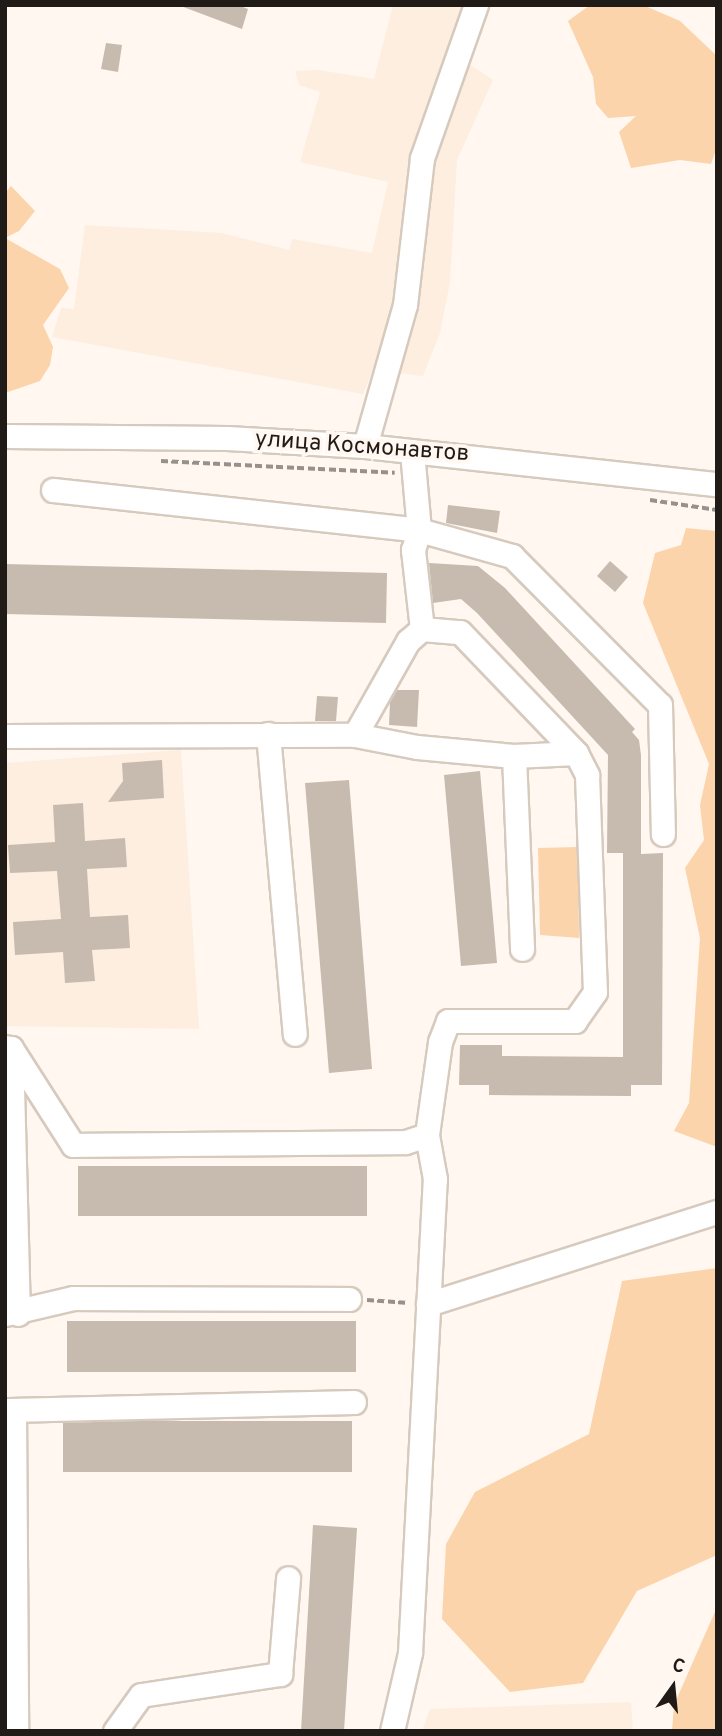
<!DOCTYPE html>
<meta charset="utf-8">
<style>
body{margin:0}
#map{position:relative;width:722px;height:1736px;overflow:hidden;background:#fff7f0;font-family:Overpass,sans-serif}
div>[style]{position:absolute}
[style*='--x']{left:calc(var(--x)*1px);top:calc(var(--y)*1px);width:calc(var(--w)*1px);rotate:calc(var(--a)*1deg)}
.built>*{inset:0;background:#fdeedf}
.green>*{inset:0;background:#fbd4ab}
.building>*{inset:0;background:#c7bbaf}
.path>*{height:3.5px;margin-top:-1.75px;transform-origin:0;background:repeating-linear-gradient(90deg,#97908b 0 7px,transparent 0 10.5px)}
.roads{filter:drop-shadow(2px 0 #d6cabe) drop-shadow(-2px 0 #d6cabe) drop-shadow(0 2px #d6cabe) drop-shadow(0 -2px #d6cabe)}
.minor>*{height:23px;margin:-11.5px;padding:0 11.5px;transform-origin:11.5px;border-radius:11.5px;background:#fff}
span{translate:-50% -50%;white-space:nowrap;text-align:center;line-height:1.15;-webkit-text-stroke:7px #fff7f0;paint-order:stroke}
.street-label{font-size:23px;color:#201b17}
.frame{position:absolute;inset:0;border:7px solid #201b17;pointer-events:none}
.north{position:absolute;left:638px;top:1652px;width:70px;height:70px;-webkit-text-stroke:5px #fff7f0;paint-order:stroke;rotate:15deg;font-size:19px;font-weight:700;line-height:28px;text-align:center;color:#201b17}
.north::after{content:'';display:block;margin:auto;width:24px;height:32px;background:#201b17;clip-path:polygon(50% 0,100% 100%,50% 72%,0 100%)}
</style>
<div id="map">
<div class="built">
<div style="clip-path:polygon(393px 5px,484px 5px,466px 62px,493px 80px,457px 160px,450px 282px,440px 333px,423px 376px,373px 370px,363px 394px,52px 337px,61px 308px,74px 309px,85px 225px,222px 233px,289px 250px,292px 239px,372px 253px,388px 182px,300px 162px,320px 92px,299px 85px,295px 71px,319px 70px,374px 79px)"></div>
<div style="clip-path:polygon(181px 750px,199px 1029px,5px 1026px,5px 763px)"></div>
<div style="clip-path:polygon(631px 1702px,633px 1731px,422px 1731px,430px 1709px)"></div>
</div>
<div class="green">
<div style="clip-path:polygon(590px 5px,643px 5px,680px 21px,717px 56px,717px 147px,711px 164px,680px 160px,631px 168px,619px 132px,636px 116px,608px 118px,596px 104px,593px 77px,568px 21px)"></div>
<div style="clip-path:polygon(11px 186px,35px 211px,19px 231px,5px 238px,5px 193px)"></div>
<div style="clip-path:polygon(5px 238px,60px 269px,69px 288px,43px 325px,53px 347px,50px 365px,40px 381px,5px 393px)"></div>
<div style="clip-path:polygon(686px 528px,717px 531px,717px 1147px,674px 1131px,689px 1103px,700px 938px,685px 868px,704px 840px,700px 805px,709px 764px,643px 603px,655px 553px,681px 545px)"></div>
<div style="clip-path:polygon(578px 847px,579px 938px,540px 935px,538px 848px)"></div>
<div style="clip-path:polygon(717px 1268px,717px 1555px,637px 1591px,583px 1683px,510px 1692px,442px 1619px,446px 1544px,475px 1492px,589px 1434px,622px 1281px)"></div>
<div style="clip-path:polygon(717px 1607px,717px 1731px,672px 1731px,674px 1705px)"></div>
</div>
<div class="building">
<div style="clip-path:polygon(178px 5px,238px 5px,248px 9px,242px 29px)"></div>
<div style="clip-path:polygon(106px 43px,122px 45px,118px 72px,101px 69px)"></div>
<div style="clip-path:polygon(448px 505px,500px 511px,497px 533px,446px 523px)"></div>
<div style="clip-path:polygon(610px 561px,628px 577px,615px 592px,597px 576px)"></div>
<div style="clip-path:polygon(429px 563px,478px 566px,505px 588px,635px 729px,632px 732px,639px 740px,641px 755px,641px 854px,663px 853px,662px 1085px,631px 1085px,631px 1096px,489px 1095px,489px 1085px,459px 1085px,460px 1045px,502px 1045px,502px 1056px,623px 1057px,623px 853px,607px 853px,608px 755px,477px 613px,461px 599px,433px 603px)"></div>
<div style="clip-path:polygon(5px 564px,387px 573px,386px 623px,5px 614px)"></div>
<div style="clip-path:polygon(397px 690px,419px 690px,417px 727px,389px 725px,390px 702px)"></div>
<div style="clip-path:polygon(317px 696px,338px 697px,336px 721px,315px 721px)"></div>
<div style="clip-path:polygon(162px 760px,164px 798px,108px 802px,123px 781px,122px 763px)"></div>
<div style="clip-path:polygon(480px 771px,497px 963px,461px 966px,444px 775px)"></div>
<div style="clip-path:polygon(349px 780px,372px 1069px,329px 1073px,305px 783px)"></div>
<div style="clip-path:polygon(83px 803px,85px 841px,125px 838px,127px 867px,87px 869px,90px 917px,128px 915px,130px 948px,92px 950px,95px 981px,65px 983px,63px 952px,15px 955px,13px 922px,61px 919px,57px 871px,10px 873px,8px 845px,55px 842px,53px 805px)"></div>
<div style="clip-path:polygon(78px 1166px,367px 1166px,367px 1216px,78px 1216px)"></div>
<div style="clip-path:polygon(67px 1321px,356px 1321px,356px 1372px,67px 1372px)"></div>
<div style="clip-path:polygon(126px 1421px,352px 1421px,352px 1472px,63px 1472px,63px 1423px)"></div>
<div style="clip-path:polygon(313px 1525px,357px 1528px,344px 1731px,301px 1731px)"></div>
</div>
<div class="path">
<div style="--x:161;--y:461;--w:234;--a:2.9"></div>
<div style="--x:650;--y:500;--w:68;--a:8.5"></div>
<div style="--x:367;--y:1300;--w:42;--a:4.1"></div>
</div>
<div class="roads">
<div class="minor">
<div style="--x:5;--y:436;--w:222;--a:0.5"></div>
<div style="--x:227;--y:438;--w:138;--a:3.3"></div>
<div style="--x:365;--y:446;--w:354;--a:6.2"></div>
<div style="--x:365;--y:446;--w:147;--a:-74.2"></div>
<div style="--x:405;--y:305;--w:148;--a:-83.4"></div>
<div style="--x:422;--y:158;--w:162;--a:-70.6"></div>
<div style="--x:53;--y:490;--w:368;--a:6.2"></div>
<div style="--x:419;--y:530;--w:97;--a:15.6"></div>
<div style="--x:512;--y:556;--w:210;--a:45.2"></div>
<div style="--x:660;--y:705;--w:129;--a:88.7"></div>
<div style="--x:422;--y:629;--w:38;--a:5"></div>
<div style="--x:460;--y:632;--w:168;--a:46.2"></div>
<div style="--x:268;--y:734;--w:301;--a:84.9"></div>
<div style="--x:355;--y:735;--w:108;--a:-60.6"></div>
<div style="--x:408;--y:641;--w:18;--a:-41"></div>
<div style="--x:422;--y:629;--w:80;--a:-96.5"></div>
<div style="--x:413;--y:550;--w:21;--a:-73"></div>
<div style="--x:419;--y:530;--w:79;--a:-95.1"></div>
<div style="--x:5;--y:736;--w:350;--a:-0.2"></div>
<div style="--x:355;--y:735;--w:63;--a:11"></div>
<div style="--x:417;--y:747;--w:97;--a:5.3"></div>
<div style="--x:514;--y:756;--w:62;--a:-2.8"></div>
<div style="--x:576;--y:753;--w:25;--a:63"></div>
<div style="--x:587;--y:775;--w:217;--a:87.9"></div>
<div style="--x:595;--y:992;--w:35;--a:125"></div>
<div style="--x:575;--y:1021;--w:127;--a:180"></div>
<div style="--x:448;--y:1021;--w:22;--a:111"></div>
<div style="--x:440;--y:1042;--w:94;--a:98"></div>
<div style="--x:427;--y:1135;--w:23;--a:162"></div>
<div style="--x:405;--y:1142;--w:332;--a:179.5"></div>
<div style="--x:73;--y:1145;--w:115;--a:-122.6"></div>
<div style="--x:11;--y:1048;--w:6;--a:-171"></div>
<div style="--x:514;--y:756;--w:193;--a:87.6"></div>
<div style="--x:11;--y:1048;--w:266;--a:88.5"></div>
<div style="--x:428;--y:1304;--w:303;--a:-17.7"></div>
<div style="--x:5;--y:1314;--w:70;--a:-13.2"></div>
<div style="--x:73;--y:1298;--w:276;--a:0.2"></div>
<div style="--x:5;--y:1410;--w:349;--a:-1.3"></div>
<div style="--x:14;--y:1410;--w:321;--a:89.6"></div>
<div style="--x:115;--y:1731;--w:44;--a:-54.2"></div>
<div style="--x:141;--y:1695;--w:141;--a:-8.6"></div>
<div style="--x:280;--y:1674;--w:96;--a:-85.2"></div>
<div style="--x:392;--y:1731;--w:80;--a:-77"></div>
<div style="--x:410;--y:1653;--w:475;--a:-87"></div>
<div style="--x:435;--y:1179;--w:45;--a:-100.3"></div>
</div>
</div>
<div class="street-label">
<span style="left:362px;top:448px;rotate:4deg">улица Космонавтов</span>
</div>
<div class="frame"></div>
<div class="north">С</div>
</div>
